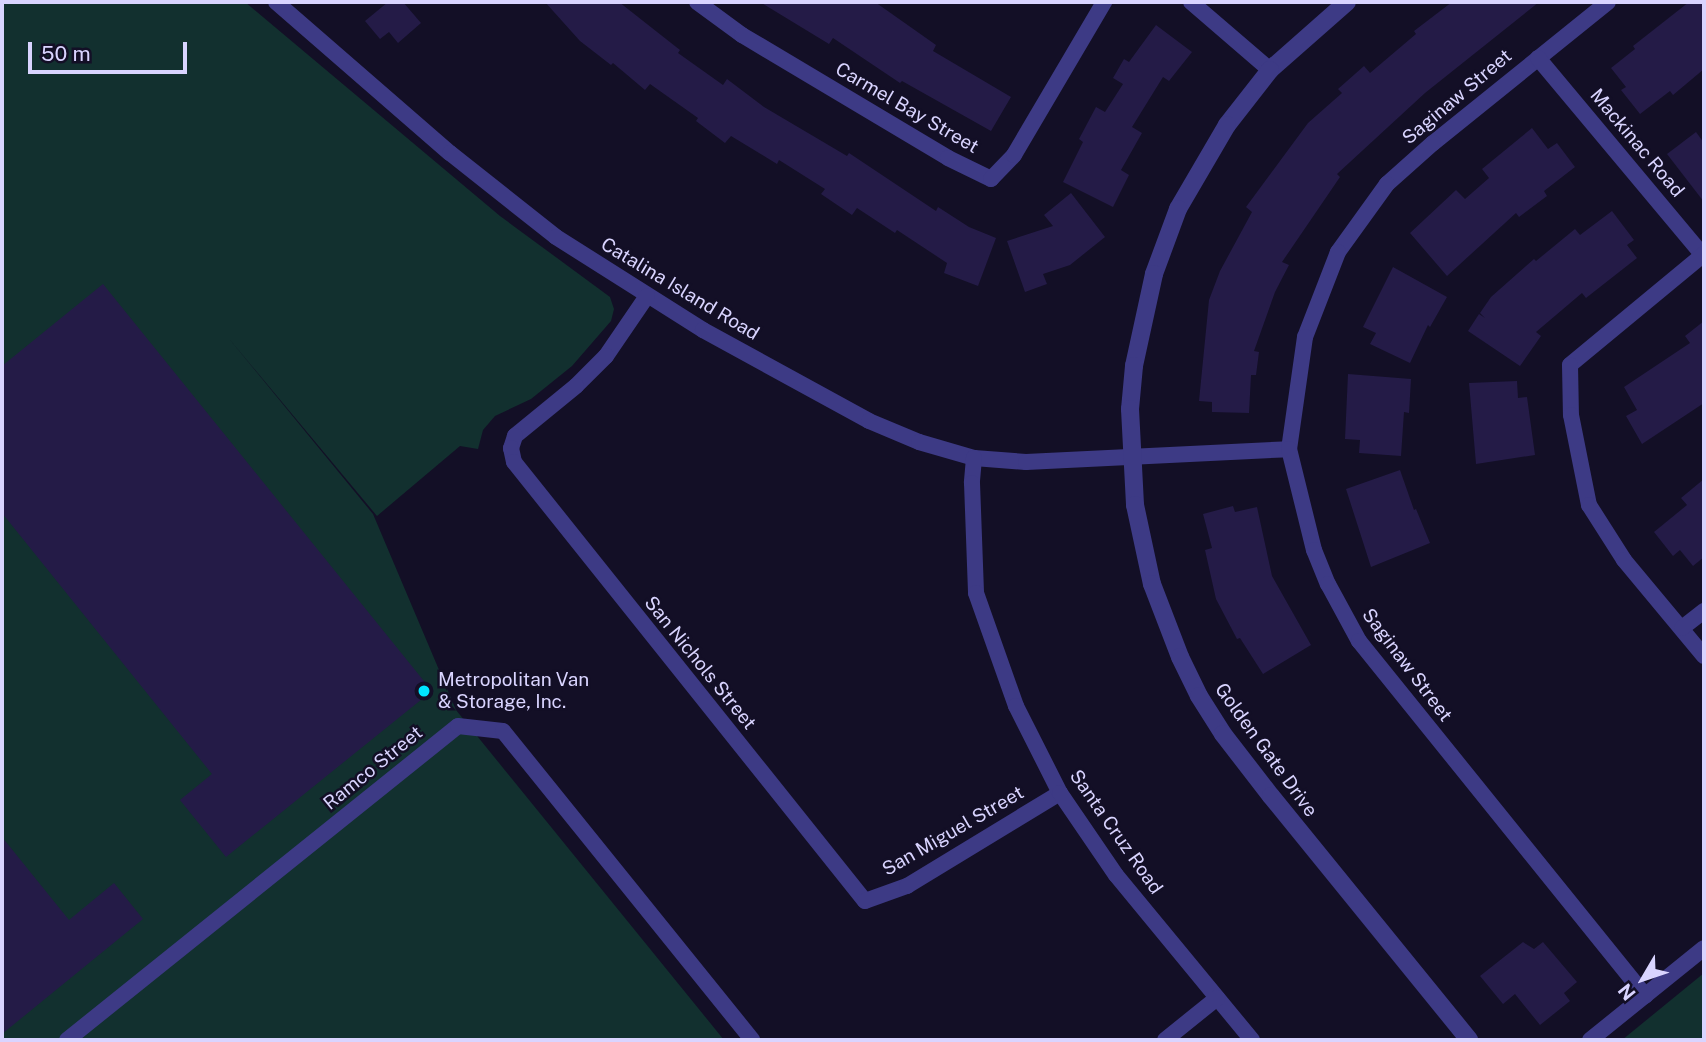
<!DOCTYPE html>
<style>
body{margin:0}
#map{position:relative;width:1706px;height:1042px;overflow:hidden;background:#130f26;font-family:"Public Sans",sans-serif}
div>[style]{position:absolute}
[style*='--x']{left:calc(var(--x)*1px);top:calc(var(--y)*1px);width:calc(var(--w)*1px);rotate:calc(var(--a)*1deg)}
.green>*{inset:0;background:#12302f}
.building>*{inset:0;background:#241b47}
.minor>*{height:16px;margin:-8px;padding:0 8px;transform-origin:8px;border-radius:8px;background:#3d3a85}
.tertiary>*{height:18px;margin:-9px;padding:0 9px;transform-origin:9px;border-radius:9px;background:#3d3a85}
.dots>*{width:19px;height:19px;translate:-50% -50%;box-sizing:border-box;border:4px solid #130f26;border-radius:50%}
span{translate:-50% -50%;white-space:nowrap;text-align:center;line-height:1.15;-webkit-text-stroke:5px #130f26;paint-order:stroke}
.street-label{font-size:19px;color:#d9d4ff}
.poi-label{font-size:19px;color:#d9d4ff}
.left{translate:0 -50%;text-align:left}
.frame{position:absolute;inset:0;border:4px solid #d9d4ff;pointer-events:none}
.north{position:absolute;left:1608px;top:944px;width:70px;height:70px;-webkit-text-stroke:5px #130f26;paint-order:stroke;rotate:231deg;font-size:19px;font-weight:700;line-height:28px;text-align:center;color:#d9d4ff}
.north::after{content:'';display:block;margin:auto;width:24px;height:32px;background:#d9d4ff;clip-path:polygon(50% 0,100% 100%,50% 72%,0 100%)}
.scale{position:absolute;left:28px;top:42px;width:159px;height:32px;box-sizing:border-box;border:4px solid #d9d4ff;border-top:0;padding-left:9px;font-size:21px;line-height:24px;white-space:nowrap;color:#d9d4ff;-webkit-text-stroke:5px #130f26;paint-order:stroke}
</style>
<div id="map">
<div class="green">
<div style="clip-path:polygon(2px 2px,245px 2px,500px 216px,610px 297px,614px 309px,611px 321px,572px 366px,531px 399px,495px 416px,483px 430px,478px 449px,460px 446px,377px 516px,226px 335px,373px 514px,456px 710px,724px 1040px,2px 1040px)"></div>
<div style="clip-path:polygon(1704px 973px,1704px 1040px,1622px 1040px)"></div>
</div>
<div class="building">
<div style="clip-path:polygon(388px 2px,403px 2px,421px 23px,398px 43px,389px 32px,380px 39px,365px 21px)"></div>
<div style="clip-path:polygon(545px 2px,619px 2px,680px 50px,678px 53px,723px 85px,727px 79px,764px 107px,847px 156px,849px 153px,936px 211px,938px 207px,969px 227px,996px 238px,978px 286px,944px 273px,947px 263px,897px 230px,895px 233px,857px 208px,852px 215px,821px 194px,825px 189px,779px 160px,777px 164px,731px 136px,725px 143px,696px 121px,698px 118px,650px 84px,645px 90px,613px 63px,611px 65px,580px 41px)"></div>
<div style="clip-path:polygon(760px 2px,875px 2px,936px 45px,933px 51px,1011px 97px,991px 131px,902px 81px,900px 83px,833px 38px,829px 44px)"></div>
<div style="clip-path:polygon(1452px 2px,1539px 2px,1425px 93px,1337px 174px,1340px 177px,1282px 262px,1289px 265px,1275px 292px,1254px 351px,1259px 352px,1256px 375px,1251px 375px,1249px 413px,1212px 412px,1212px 402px,1199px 401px,1209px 300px,1220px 271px,1252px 212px,1246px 207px,1308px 123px,1342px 93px,1338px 89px,1364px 66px,1370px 73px,1416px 34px,1414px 31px)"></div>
<div style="clip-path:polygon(1689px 2px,1704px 2px,1704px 69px,1673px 95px,1670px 91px,1640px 114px,1621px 90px,1626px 87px,1611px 68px,1635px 49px,1633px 46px)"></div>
<div style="clip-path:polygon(1156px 25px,1192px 52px,1169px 81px,1163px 77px,1132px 127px,1142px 133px,1121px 170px,1129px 175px,1113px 207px,1063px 182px,1083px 142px,1079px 139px,1096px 107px,1105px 112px,1123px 84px,1113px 78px,1124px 59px,1129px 62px)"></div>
<div style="clip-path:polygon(1532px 128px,1548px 149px,1557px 143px,1575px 167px,1544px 191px,1547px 196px,1519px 217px,1516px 213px,1447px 276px,1410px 233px,1456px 190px,1465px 199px,1489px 178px,1482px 169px)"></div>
<div style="clip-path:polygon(1696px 132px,1704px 143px,1704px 202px,1667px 154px)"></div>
<div style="clip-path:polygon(1071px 193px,1105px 237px,1070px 265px,1043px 274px,1047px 284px,1025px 292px,1007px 241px,1053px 226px,1044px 215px)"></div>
<div style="clip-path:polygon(1612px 211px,1634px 240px,1627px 245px,1637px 258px,1586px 298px,1582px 293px,1536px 332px,1541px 336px,1520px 366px,1468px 331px,1479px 314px,1485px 318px,1480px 313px,1491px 297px,1534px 259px,1536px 261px,1575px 229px,1580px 235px)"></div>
<div style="clip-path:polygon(1393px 267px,1447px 297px,1430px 327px,1428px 325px,1410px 363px,1370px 344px,1376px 333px,1363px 327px)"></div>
<div style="clip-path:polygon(103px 284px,432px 691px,226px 857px,180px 800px,212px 774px,2px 513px,2px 366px)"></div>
<div style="clip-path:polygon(1704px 321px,1704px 403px,1642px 444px,1626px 416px,1637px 410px,1624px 387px,1690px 343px,1685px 336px)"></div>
<div style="clip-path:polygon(1348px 374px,1411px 379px,1409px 413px,1404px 412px,1401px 456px,1359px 453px,1360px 440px,1345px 439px)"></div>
<div style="clip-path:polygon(1517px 381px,1518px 398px,1527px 397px,1535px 455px,1476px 464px,1469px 383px)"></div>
<div style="clip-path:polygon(1400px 470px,1414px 510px,1416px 509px,1430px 543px,1371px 567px,1346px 489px)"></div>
<div style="clip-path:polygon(1704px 479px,1704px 557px,1693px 566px,1680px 550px,1673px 556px,1654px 532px,1687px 505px,1681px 498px)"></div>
<div style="clip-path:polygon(1233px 506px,1235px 512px,1257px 507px,1272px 576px,1311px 645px,1263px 674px,1240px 638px,1237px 639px,1216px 599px,1205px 550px,1212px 548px,1203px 514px)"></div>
<div style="clip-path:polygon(2px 837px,69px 920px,114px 883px,143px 919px,2px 1034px)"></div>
<div style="clip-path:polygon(1523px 942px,1534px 949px,1543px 942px,1577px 982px,1564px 993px,1570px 1001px,1540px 1025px,1515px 994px,1503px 1004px,1480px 976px)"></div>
</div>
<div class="minor">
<div style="--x:276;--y:2;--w:230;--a:41"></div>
<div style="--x:450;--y:153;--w:135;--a:38.4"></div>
<div style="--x:556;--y:237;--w:174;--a:32.3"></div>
<div style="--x:703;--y:330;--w:189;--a:28.7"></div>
<div style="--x:869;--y:421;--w:54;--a:22.8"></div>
<div style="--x:919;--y:442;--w:57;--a:16.2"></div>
<div style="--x:974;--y:458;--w:52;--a:4.4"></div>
<div style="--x:1026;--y:462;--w:263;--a:-2.8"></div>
<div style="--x:697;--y:2;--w:56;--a:36.3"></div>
<div style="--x:742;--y:35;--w:240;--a:30.8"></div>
<div style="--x:948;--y:158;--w:48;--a:26"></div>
<div style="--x:991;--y:179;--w:33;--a:-46"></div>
<div style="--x:1014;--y:155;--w:178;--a:-59.5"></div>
<div style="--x:1191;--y:2;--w:104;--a:40.7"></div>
<div style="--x:1608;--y:2;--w:225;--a:141.1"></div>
<div style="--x:1433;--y:143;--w:62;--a:138.3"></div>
<div style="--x:1387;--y:184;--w:84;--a:125.8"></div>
<div style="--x:1338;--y:252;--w:91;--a:111.2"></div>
<div style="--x:1305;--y:337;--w:113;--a:98.1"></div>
<div style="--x:1289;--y:449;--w:104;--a:76.1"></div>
<div style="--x:1314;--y:550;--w:37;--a:68"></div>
<div style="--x:1328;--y:584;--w:65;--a:61.5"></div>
<div style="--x:1359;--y:641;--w:456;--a:51.1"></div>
<div style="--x:1538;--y:58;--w:257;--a:50.1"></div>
<div style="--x:1704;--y:254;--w:174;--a:140.4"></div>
<div style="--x:1570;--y:365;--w:50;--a:88.9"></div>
<div style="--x:1571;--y:415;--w:92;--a:78.7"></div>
<div style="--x:1589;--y:505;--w:65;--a:57.5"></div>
<div style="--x:1624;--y:560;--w:125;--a:50.2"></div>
<div style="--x:647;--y:296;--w:73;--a:124.3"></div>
<div style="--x:606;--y:356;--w:42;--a:135"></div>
<div style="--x:576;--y:386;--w:79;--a:140.7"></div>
<div style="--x:515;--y:436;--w:13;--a:108"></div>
<div style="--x:511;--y:448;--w:14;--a:78"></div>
<div style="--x:514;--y:462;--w:562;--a:51.36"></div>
<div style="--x:865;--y:901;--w:45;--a:-19.7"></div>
<div style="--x:907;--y:886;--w:179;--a:-31.3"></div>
<div style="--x:974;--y:458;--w:25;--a:95"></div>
<div style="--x:972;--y:483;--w:110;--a:87.9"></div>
<div style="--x:976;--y:593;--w:120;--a:70.5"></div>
<div style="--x:1016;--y:706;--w:97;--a:63.2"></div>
<div style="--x:1060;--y:793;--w:99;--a:55.7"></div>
<div style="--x:1116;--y:875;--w:214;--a:50.5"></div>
<div style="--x:1682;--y:628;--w:28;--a:-38"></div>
<div style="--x:67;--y:1040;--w:501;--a:-38.77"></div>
<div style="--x:458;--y:726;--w:45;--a:6.3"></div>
<div style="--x:503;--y:731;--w:397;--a:51.1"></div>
<div style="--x:1165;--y:1040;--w:67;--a:-38.9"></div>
<div style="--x:1590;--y:1040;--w:146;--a:-38.9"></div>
</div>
<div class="tertiary">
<div style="--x:1347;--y:2;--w:103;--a:138.6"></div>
<div style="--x:1270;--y:70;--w:70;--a:128"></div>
<div style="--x:1227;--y:125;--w:97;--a:120.3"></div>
<div style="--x:1178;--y:209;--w:69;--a:110.3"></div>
<div style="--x:1154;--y:274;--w:94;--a:102.3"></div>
<div style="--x:1134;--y:366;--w:43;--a:95.3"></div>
<div style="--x:1130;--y:409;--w:96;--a:87"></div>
<div style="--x:1135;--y:505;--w:81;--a:77.9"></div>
<div style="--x:1152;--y:584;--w:78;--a:69"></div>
<div style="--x:1180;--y:657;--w:43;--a:64"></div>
<div style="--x:1199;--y:696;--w:45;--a:57.7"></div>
<div style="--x:1223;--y:734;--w:78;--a:52.3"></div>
<div style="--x:1271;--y:796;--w:314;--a:50.9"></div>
</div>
<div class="dots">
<div style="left:424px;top:691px;background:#00e5ff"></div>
</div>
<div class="street-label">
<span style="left:1457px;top:97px;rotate:-40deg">Saginaw Street</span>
<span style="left:907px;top:108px;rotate:30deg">Carmel Bay Street</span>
<span style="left:1637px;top:143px;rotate:50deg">Mackinac Road</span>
<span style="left:680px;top:289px;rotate:31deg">Catalina Island Road</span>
<span style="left:700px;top:663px;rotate:51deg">San Nichols Street</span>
<span style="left:1407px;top:665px;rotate:53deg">Saginaw Street</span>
<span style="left:1266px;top:750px;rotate:54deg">Golden Gate Drive</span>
<span style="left:373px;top:768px;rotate:-39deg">Ramco Street</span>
<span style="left:953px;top:831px;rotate:-30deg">San Miguel Street</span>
<span style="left:1116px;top:832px;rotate:55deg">Santa Cruz Road</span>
</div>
<div class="poi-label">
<span class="left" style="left:438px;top:691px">Metropolitan Van<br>&amp; Storage, Inc.</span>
</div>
<div class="frame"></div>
<div class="north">N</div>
<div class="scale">50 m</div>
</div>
